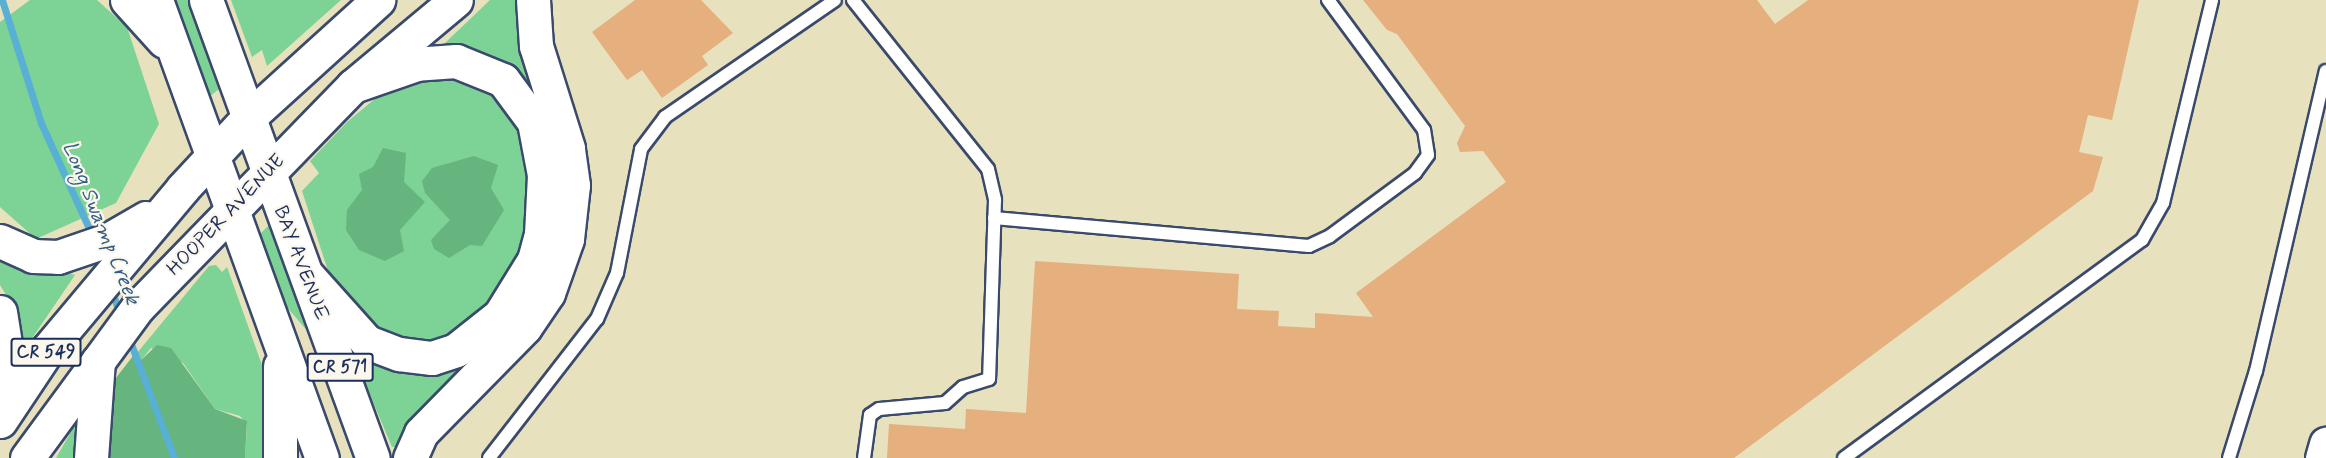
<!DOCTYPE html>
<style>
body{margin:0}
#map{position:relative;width:2326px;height:458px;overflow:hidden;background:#e8e1be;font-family:Mynerve,sans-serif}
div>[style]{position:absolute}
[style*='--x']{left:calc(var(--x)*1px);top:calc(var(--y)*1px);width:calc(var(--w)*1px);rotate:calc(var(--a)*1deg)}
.green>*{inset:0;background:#7dd295}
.forest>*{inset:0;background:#66b47e}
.stream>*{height:7px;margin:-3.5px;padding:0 3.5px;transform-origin:3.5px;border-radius:3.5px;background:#58b0d5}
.building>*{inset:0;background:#e5af7e}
.roads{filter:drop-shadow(2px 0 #3a4a6c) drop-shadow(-2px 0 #3a4a6c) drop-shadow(0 2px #3a4a6c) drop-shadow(0 -2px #3a4a6c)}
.lane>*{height:12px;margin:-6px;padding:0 6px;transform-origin:6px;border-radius:6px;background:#fff}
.secondary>*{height:33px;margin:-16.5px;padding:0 16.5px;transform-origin:16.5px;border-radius:16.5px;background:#fff}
.primary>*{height:33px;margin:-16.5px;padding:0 16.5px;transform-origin:16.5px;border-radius:16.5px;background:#fff}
span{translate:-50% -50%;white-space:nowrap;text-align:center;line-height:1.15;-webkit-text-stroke:4.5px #fbf7ec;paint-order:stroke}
.shield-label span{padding:2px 4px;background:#fbf7ec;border:2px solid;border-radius:4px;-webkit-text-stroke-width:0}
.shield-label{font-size:18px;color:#1b2f5e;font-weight:700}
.street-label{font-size:20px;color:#1b2f5e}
.water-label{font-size:21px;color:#305c88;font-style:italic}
</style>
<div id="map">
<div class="green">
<div style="clip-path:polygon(30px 0,97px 0,127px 27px,159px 124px,116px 203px,36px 239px,0 207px,0 22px)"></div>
<div style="clip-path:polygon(172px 0,191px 0,223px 86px,209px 97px)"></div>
<div style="clip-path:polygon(231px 0,341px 0,267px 66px,262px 50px,252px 57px)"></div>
<div style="clip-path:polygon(490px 0,521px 0,539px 103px,491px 57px,445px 43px)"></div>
<div style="clip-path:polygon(435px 71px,500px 93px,528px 146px,526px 242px,494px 300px,446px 338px,424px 343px,376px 333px,332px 283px,302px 191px,319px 173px,310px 161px,347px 122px,393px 84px)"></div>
<div style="clip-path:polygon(269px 225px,275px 230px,314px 339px,281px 300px,256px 238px)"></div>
<div style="clip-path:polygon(0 253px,75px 275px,18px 359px,8px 298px,0 285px)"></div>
<div style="clip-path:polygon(216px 265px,222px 272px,227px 267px,268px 382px,270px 458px,245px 458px,247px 425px,240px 416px,215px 409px,183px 363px,151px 348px,139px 363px,132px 359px,209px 266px)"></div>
<div style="clip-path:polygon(346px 338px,481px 346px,397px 447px,392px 447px)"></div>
<div style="clip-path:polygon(75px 425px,76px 458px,56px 458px)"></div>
</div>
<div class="forest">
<div style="clip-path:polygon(383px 148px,406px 153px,404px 182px,425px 202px,400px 230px,404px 251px,385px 261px,359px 250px,346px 230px,347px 210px,362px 190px,359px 174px,373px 167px)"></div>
<div style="clip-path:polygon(474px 156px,498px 165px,491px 188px,504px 210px,482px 246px,470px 245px,449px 258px,434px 249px,431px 240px,450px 220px,425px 193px,422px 181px,432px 168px)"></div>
<div style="clip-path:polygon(157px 345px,171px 348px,215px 409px,247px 421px,245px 458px,98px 458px,108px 388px,133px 356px,137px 364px)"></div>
</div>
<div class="stream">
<div style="--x:2;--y:0;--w:129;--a:72.4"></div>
<div style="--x:41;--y:123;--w:123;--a:65.5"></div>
<div style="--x:111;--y:288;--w:28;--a:72"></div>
<div style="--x:128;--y:336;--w:130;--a:69.3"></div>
</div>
<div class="building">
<div style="clip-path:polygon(635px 0,701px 0,733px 33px,702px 56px,708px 65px,662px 98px,642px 70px,627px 80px,592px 32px)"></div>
<div style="clip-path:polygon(1363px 0,1757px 0,1775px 24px,1808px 0,2139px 0,2112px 120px,2088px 115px,2079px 152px,2103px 157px,2093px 191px,1734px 458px,887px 458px,889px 424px,965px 429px,966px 409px,1026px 413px,1035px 261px,1239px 274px,1237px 309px,1279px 311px,1278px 326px,1315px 328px,1315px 313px,1373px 317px,1356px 293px,1506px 182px,1483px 151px,1460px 152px,1457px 143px,1465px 126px,1397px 34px,1387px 30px)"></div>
</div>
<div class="roads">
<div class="lane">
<div style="--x:853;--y:0;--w:216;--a:51.4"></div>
<div style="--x:988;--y:169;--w:32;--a:77"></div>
<div style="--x:995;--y:200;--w:179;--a:91.9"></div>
<div style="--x:989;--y:379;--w:27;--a:163"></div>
<div style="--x:963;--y:387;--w:24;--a:138"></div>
<div style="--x:945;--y:403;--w:66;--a:174.8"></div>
<div style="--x:879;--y:409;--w:11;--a:146"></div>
<div style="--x:870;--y:415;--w:43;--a:97.9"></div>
<div style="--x:994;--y:218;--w:316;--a:5.1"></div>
<div style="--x:1309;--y:246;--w:23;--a:-25"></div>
<div style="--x:1330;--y:236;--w:106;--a:-36.5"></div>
<div style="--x:1415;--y:173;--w:22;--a:-54"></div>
<div style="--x:1428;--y:155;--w:25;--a:-99"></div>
<div style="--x:1424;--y:130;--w:162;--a:-126.4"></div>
<div style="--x:489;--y:458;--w:176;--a:-52.2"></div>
<div style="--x:597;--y:319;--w:50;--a:-66.5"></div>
<div style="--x:617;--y:273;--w:126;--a:-79"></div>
<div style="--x:641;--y:149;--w:40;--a:-53"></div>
<div style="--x:665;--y:117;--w:206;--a:-34.5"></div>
<div style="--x:1844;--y:458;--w:369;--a:-36.2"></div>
<div style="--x:2142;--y:240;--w:43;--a:-60.4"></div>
<div style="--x:2163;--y:203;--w:209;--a:-76.4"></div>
<div style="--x:2229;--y:458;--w:91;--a:-72.8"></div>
<div style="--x:2256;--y:371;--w:308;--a:-76.9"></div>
</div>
<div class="secondary">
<div style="--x:2322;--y:458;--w:15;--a:-74"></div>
</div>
<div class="primary">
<div style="--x:127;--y:0;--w:55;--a:47.9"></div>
<div style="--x:156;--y:0;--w:487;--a:70.1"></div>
<div style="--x:206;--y:0;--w:487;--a:70"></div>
<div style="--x:0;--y:241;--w:36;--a:24"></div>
<div style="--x:33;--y:256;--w:25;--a:2"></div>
<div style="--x:58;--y:257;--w:53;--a:-18.8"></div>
<div style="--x:108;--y:240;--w:44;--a:-30.1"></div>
<div style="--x:307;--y:275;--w:90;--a:48.2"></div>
<div style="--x:367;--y:342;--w:34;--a:21"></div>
<div style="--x:399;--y:354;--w:33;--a:7"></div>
<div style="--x:432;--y:358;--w:25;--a:-18"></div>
<div style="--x:456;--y:350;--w:56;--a:-38.5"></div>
<div style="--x:500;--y:315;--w:65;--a:-58.3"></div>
<div style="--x:534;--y:260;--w:27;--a:-75"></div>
<div style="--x:541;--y:234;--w:59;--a:-87.1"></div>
<div style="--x:544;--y:175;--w:54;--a:-100.7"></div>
<div style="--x:534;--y:122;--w:52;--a:-126.4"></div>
<div style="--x:503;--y:80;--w:51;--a:-158"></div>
<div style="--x:456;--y:61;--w:39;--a:176"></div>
<div style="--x:417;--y:64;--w:68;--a:161"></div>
<div style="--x:0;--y:312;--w:33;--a:81"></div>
<div style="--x:5;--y:345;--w:75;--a:93.8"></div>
<div style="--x:280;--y:366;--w:92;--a:90"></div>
<div style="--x:0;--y:421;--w:87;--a:-56.3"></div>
<div style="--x:48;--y:349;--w:210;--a:-50"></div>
<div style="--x:183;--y:188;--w:96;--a:-47.1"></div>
<div style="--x:248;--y:118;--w:176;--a:-42.2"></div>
<div style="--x:27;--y:458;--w:187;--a:-53.7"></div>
<div style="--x:138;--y:307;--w:308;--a:-45.8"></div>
<div style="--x:353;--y:86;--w:134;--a:-39.9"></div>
<div style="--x:91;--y:458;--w:97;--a:-85.9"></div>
<div style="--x:410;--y:458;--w:27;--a:-66"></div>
<div style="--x:421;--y:433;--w:148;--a:-45.5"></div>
<div style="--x:525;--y:327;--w:41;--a:-55.9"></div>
<div style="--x:548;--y:293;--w:57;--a:-70.6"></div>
<div style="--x:567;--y:239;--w:54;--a:-83.7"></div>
<div style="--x:573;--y:185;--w:37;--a:-98"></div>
<div style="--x:568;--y:148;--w:107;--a:-107.4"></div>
<div style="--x:536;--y:46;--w:46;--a:-93.7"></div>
</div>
</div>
<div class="shield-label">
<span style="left:46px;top:352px">CR 549</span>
<span style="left:340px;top:367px">CR 571</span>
</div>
<div class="street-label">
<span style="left:226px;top:215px;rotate:-46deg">HOOPER AVENUE</span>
<span style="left:301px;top:263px;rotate:69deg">BAY AVENUE</span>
</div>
<div class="water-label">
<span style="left:101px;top:223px;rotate:68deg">Long Swamp Creek</span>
</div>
</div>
